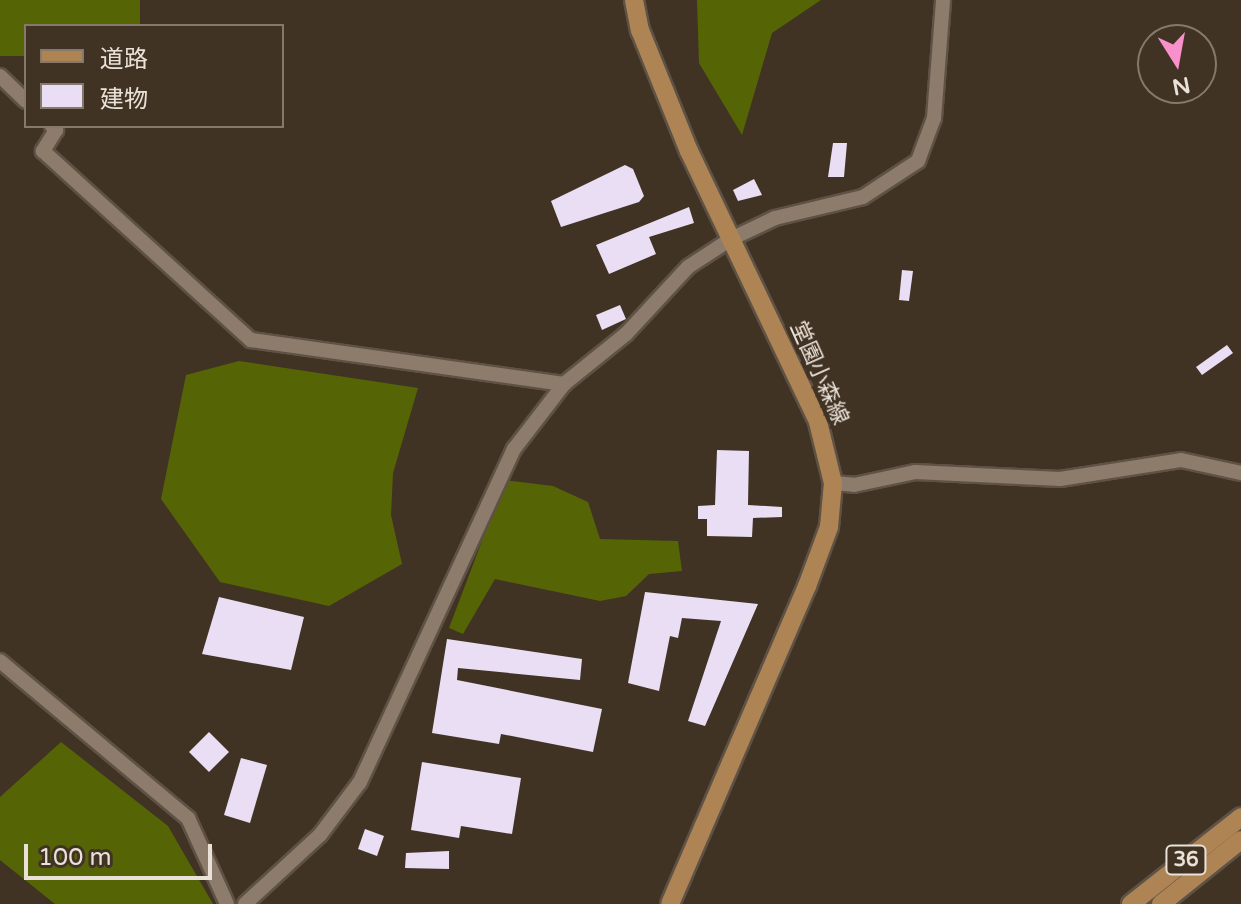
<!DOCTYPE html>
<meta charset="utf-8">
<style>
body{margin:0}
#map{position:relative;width:1241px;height:904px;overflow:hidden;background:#413324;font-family:"Varela Round","Noto Sans JP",sans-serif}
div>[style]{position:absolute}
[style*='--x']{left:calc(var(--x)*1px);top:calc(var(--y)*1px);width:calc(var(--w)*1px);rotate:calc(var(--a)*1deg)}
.forest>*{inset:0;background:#556505}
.building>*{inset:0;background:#e9def4}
.roads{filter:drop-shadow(2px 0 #5e5245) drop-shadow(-2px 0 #5e5245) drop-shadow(0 2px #5e5245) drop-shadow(0 -2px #5e5245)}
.minor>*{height:14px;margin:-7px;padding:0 7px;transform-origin:7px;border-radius:7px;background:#8d7c6c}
.major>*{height:18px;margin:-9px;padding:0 9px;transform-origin:9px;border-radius:9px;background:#ae8455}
span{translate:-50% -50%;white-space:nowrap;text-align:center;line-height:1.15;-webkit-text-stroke:8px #413324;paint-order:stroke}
.shield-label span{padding:2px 6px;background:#413324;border:2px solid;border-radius:6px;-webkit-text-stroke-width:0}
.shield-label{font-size:20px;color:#eae1d8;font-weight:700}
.street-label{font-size:22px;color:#eae1d8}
.legend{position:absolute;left:24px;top:24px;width:260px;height:104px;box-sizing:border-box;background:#413324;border:2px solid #85796c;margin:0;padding:10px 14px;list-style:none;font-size:24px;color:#eae1d8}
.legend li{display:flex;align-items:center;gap:16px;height:40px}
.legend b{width:40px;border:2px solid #85796c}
.north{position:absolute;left:1137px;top:24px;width:80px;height:80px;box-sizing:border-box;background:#413324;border:2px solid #85796c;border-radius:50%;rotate:169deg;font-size:22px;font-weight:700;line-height:32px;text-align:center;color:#eae1d8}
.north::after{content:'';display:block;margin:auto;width:28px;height:36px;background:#f890cc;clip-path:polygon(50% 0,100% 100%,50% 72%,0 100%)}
.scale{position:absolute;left:24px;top:844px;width:188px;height:36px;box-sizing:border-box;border:4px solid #eae1d8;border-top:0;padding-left:10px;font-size:24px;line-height:28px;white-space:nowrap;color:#eae1d8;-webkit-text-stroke:6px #413324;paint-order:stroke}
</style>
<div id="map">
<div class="forest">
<div style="clip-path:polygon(0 0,140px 0,140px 26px,26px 26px,26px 56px,0 56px)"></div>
<div style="clip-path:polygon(697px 0,821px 0,772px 33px,742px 135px,699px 63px)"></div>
<div style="clip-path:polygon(239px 361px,418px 388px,393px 473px,391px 515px,402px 564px,329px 606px,220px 582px,161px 499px,186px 375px)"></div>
<div style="clip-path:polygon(505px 480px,553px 486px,588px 502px,600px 539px,678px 541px,682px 571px,649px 574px,626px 596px,600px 601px,495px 579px,463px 634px,449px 628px)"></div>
<div style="clip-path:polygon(61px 742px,168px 826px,213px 904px,55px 904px,0 860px,0 797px)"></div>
</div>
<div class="building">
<div style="clip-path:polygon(833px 143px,847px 143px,844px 177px,828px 177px)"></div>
<div style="clip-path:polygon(625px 165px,633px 169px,644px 196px,639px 202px,561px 227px,551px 201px)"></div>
<div style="clip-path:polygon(754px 179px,762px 195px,738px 201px,733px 190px)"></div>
<div style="clip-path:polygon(689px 207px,694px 223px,649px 237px,656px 254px,609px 274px,596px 245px)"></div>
<div style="clip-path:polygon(902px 270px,913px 271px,909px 301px,899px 300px)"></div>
<div style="clip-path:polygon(620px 305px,626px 319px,602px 330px,596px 315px)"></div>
<div style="clip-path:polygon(1227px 345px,1233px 353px,1202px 375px,1196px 367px)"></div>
<div style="clip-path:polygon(717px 450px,749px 451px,748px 505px,782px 507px,782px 517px,753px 518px,752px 537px,707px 536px,707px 519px,698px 519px,698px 506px,715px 505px)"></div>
<div style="clip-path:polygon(645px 592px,758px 604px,705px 726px,688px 721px,721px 621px,682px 618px,678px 638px,670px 636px,659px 691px,628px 683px)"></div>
<div style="clip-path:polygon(219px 597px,304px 617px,291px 670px,202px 654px)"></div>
<div style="clip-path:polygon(447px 639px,582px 659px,580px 680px,458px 668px,457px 680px,602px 709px,593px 752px,501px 734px,499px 744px,432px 733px)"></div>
<div style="clip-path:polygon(209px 732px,229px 752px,209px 772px,189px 752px)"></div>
<div style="clip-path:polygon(241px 758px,267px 765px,250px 823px,224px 815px)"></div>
<div style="clip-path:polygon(422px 762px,521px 778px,512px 834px,461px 826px,459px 838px,411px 830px)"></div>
<div style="clip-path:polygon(365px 829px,384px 836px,377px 856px,358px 849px)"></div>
<div style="clip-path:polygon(449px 851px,449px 869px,405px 868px,406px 853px)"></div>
</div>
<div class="roads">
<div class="minor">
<div style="--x:0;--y:76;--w:36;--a:44"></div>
<div style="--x:52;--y:126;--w:6;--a:45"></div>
<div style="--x:56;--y:130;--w:25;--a:122"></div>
<div style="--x:43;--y:151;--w:281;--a:42.3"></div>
<div style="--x:251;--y:340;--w:316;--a:8"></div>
<div style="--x:833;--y:483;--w:21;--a:5"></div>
<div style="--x:854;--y:485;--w:62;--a:-12"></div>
<div style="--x:915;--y:472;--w:145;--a:2.8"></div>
<div style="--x:1060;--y:479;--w:122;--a:-8.9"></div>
<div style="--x:1181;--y:460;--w:61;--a:12.2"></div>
<div style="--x:0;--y:661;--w:245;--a:39.9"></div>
<div style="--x:188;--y:818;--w:94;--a:65.6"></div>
<div style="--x:245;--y:904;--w:102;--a:-42.6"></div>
<div style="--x:320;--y:835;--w:66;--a:-53"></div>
<div style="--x:360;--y:782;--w:367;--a:-65.2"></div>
<div style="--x:514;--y:449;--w:82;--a:-52.4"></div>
<div style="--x:564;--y:384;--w:80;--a:-38.9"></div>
<div style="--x:626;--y:334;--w:91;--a:-47.2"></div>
<div style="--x:688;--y:267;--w:51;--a:-33.1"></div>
<div style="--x:731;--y:239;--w:49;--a:-25.5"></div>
<div style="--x:775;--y:218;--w:90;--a:-13.4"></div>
<div style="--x:863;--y:197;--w:66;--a:-33.2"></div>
<div style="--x:918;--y:161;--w:46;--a:-69.6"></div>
<div style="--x:934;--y:118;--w:118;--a:-85.6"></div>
</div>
<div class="major">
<div style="--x:634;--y:0;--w:31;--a:79"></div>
<div style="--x:640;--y:30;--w:131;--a:68"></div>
<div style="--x:689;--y:151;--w:300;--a:64.5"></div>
<div style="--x:818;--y:422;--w:63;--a:76.2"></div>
<div style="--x:833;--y:483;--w:44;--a:95.2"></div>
<div style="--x:829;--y:527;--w:63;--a:110.4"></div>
<div style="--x:807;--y:586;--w:346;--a:113.3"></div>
<div style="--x:1131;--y:904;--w:140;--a:-38.3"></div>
<div style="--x:1161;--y:904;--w:102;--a:-38.7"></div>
</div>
</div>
<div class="shield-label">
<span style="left:1186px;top:860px">36</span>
</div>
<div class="street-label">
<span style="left:819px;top:373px;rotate:66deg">堂園小森線</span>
</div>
<ul class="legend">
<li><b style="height:10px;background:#ae8455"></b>道路</li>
<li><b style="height:22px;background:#e9def4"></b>建物</li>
</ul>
<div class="north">N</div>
<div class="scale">100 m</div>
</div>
